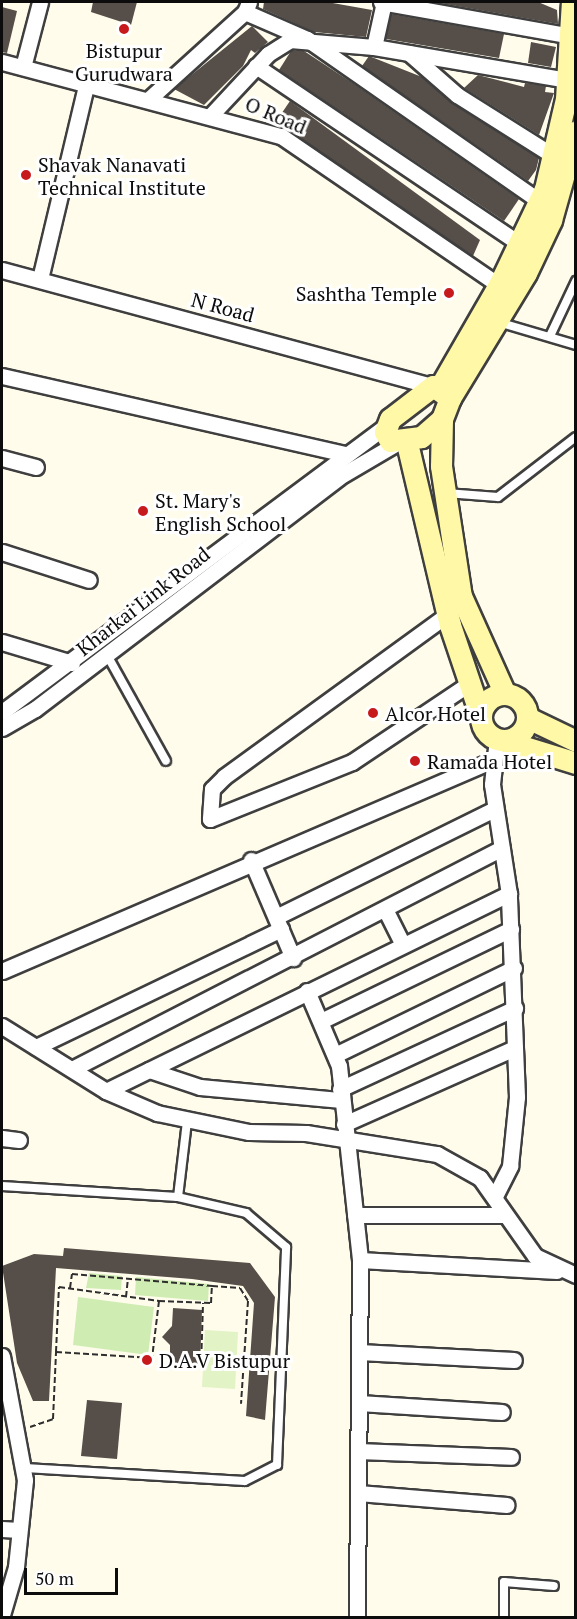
<!DOCTYPE html>
<style>
body{margin:0}
#map{position:relative;width:577px;height:1619px;overflow:hidden;background:#fffcec;font-family:"PT Serif",serif}
div>[style]{position:absolute}
[style*='--x']{left:calc(var(--x)*1px);top:calc(var(--y)*1px);width:calc(var(--w)*1px);rotate:calc(var(--a)*1deg)}
.green>*{inset:0;background:#cfecb3}
.pitch>*{inset:0;background:#e2f3c5}
.building>*{inset:0;background:#564e48}
.path>*{height:2px;margin-top:-1px;transform-origin:0;background:repeating-linear-gradient(90deg,#2e2e2e 0 6px,transparent 0 9px)}
.roads{filter:drop-shadow(2px 0 #3f3f3f) drop-shadow(-2px 0 #3f3f3f) drop-shadow(0 2px #3f3f3f) drop-shadow(0 -2px #3f3f3f)}
.service>*{height:8px;margin:-4px;padding:0 4px;transform-origin:4px;border-radius:4px;background:#fff}
.minor>*{height:15px;margin:-7.5px;padding:0 7.5px;transform-origin:7.5px;border-radius:7.5px;background:#fff}
.secondary>*{height:21px;margin:-10.5px;padding:0 10.5px;transform-origin:10.5px;border-radius:10.5px;background:#fff8a7}
.secondary>.ring{margin:-10.5px;padding:0;box-sizing:content-box;background:none;border:21px solid #fff8a7;border-radius:50%}
.dots>*{width:16px;height:16px;translate:-50% -50%;box-sizing:border-box;border:3px solid #fff;border-radius:50%}
span{translate:-50% -50%;white-space:nowrap;text-align:center;line-height:1.15;-webkit-text-stroke:6px #fff;paint-order:stroke}
.poi-label{font-size:20px;color:#0c0c0c}
.left{translate:0 -50%;text-align:left}
.right{translate:-100% -50%;text-align:right}
.street-label{font-size:20px;color:#0c0c0c}
.frame{position:absolute;inset:0;border:3px solid #0c0c0c;pointer-events:none}
.scale{position:absolute;left:24px;top:1568px;width:94px;height:27px;box-sizing:border-box;border:3px solid #0c0c0c;border-top:0;padding-left:8px;font-size:18px;line-height:21px;white-space:nowrap;color:#0c0c0c;-webkit-text-stroke:4px #fff;paint-order:stroke}
</style>
<div id="map">
<div class="green">
<div style="clip-path:polygon(89px 1273px,122px 1276px,121px 1290px,86px 1288px)"></div>
<div style="clip-path:polygon(136px 1277px,209px 1284px,208px 1301px,135px 1295px)"></div>
<div style="clip-path:polygon(78px 1297px,154px 1307px,148px 1355px,73px 1345px)"></div>
</div>
<div class="pitch">
<div style="clip-path:polygon(205px 1330px,238px 1332px,235px 1389px,202px 1387px)"></div>
</div>
<div class="building">
<div style="clip-path:polygon(93px 2px,137px 2px,131px 25px,91px 12px)"></div>
<div style="clip-path:polygon(264px 2px,327px 2px,372px 10px,366px 37px,314px 32px,263px 9px)"></div>
<div style="clip-path:polygon(434px 2px,538px 2px,557px 10px,558px 24px)"></div>
<div style="clip-path:polygon(2px 7px,17px 11px,7px 53px,2px 52px)"></div>
<div style="clip-path:polygon(391px 14px,504px 34px,499px 58px,386px 39px)"></div>
<div style="clip-path:polygon(252px 26px,268px 42px,255px 53px,251px 50px,243px 66px,204px 105px,174px 89px)"></div>
<div style="clip-path:polygon(531px 42px,556px 47px,551px 67px,528px 63px)"></div>
<div style="clip-path:polygon(291px 51px,304px 51px,351px 82px,519px 199px,504px 221px,279px 70px)"></div>
<div style="clip-path:polygon(369px 56px,422px 77px,452px 103px,539px 158px,536px 170px,528px 181px,362px 66px)"></div>
<div style="clip-path:polygon(478px 75px,524px 87px,525px 83px,546px 86px,545px 92px,554px 93px,539px 135px,464px 88px)"></div>
<div style="clip-path:polygon(290px 101px,480px 240px,473px 256px,275px 123px)"></div>
<div style="clip-path:polygon(64px 1248px,250px 1263px,275px 1297px,265px 1420px,246px 1416px,254px 1303px,243px 1286px,192px 1279px,56px 1268px,49px 1401px,33px 1401px,17px 1363px,2px 1266px,34px 1254px,63px 1256px)"></div>
<div style="clip-path:polygon(173px 1308px,202px 1310px,200px 1365px,170px 1364px,170px 1345px,162px 1337px,172px 1326px)"></div>
<div style="clip-path:polygon(87px 1400px,122px 1403px,117px 1459px,81px 1456px)"></div>
</div>
<div class="path">
<div style="--x:70;--y:1288;--w:14;--a:-82"></div>
<div style="--x:72;--y:1274;--w:141;--a:4.9"></div>
<div style="--x:126;--y:1297;--w:18;--a:-84"></div>
<div style="--x:159;--y:1301;--w:52;--a:2.2"></div>
<div style="--x:211;--y:1303;--w:17;--a:-87"></div>
<div style="--x:212;--y:1286;--w:28;--a:4"></div>
<div style="--x:240;--y:1288;--w:15;--a:58"></div>
<div style="--x:248;--y:1301;--w:103;--a:93.9"></div>
<div style="--x:201;--y:1367;--w:64;--a:-88.2"></div>
<div style="--x:30;--y:1427;--w:24;--a:-19"></div>
<div style="--x:53;--y:1419;--w:67;--a:-87.4"></div>
<div style="--x:56;--y:1352;--w:65;--a:-87.4"></div>
<div style="--x:59;--y:1287;--w:101;--a:8"></div>
<div style="--x:159;--y:1301;--w:57;--a:97"></div>
<div style="--x:152;--y:1358;--w:96;--a:-176.4"></div>
</div>
<div class="roads">
<div class="service">
<div style="--x:498;--y:322;--w:81;--a:16.4"></div>
<div style="--x:550;--y:336;--w:61;--a:-64.7"></div>
<div style="--x:446;--y:493;--w:52;--a:4.4"></div>
<div style="--x:498;--y:497;--w:98;--a:-37.6"></div>
<div style="--x:107;--y:655;--w:121;--a:60.9"></div>
<div style="--x:2;--y:1186;--w:176;--a:3.6"></div>
<div style="--x:178;--y:1197;--w:77;--a:-83.2"></div>
<div style="--x:25;--y:1468;--w:220;--a:3.4"></div>
<div style="--x:245;--y:1481;--w:36;--a:-27"></div>
<div style="--x:277;--y:1465;--w:218;--a:-87.6"></div>
<div style="--x:286;--y:1247;--w:52;--a:-139.6"></div>
<div style="--x:246;--y:1213;--w:70;--a:-166.8"></div>
<div style="--x:504;--y:1618;--w:36;--a:-90"></div>
<div style="--x:504;--y:1582;--w:50;--a:4.6"></div>
</div>
<div class="minor">
<div style="--x:381;--y:2;--w:193;--a:10.1"></div>
<div style="--x:245;--y:12;--w:68;--a:23.5"></div>
<div style="--x:307;--y:39;--w:283;--a:34.9"></div>
<div style="--x:374;--y:47;--w:46;--a:-77.5"></div>
<div style="--x:409;--y:53;--w:64;--a:41.2"></div>
<div style="--x:457;--y:95;--w:115;--a:32.2"></div>
<div style="--x:2;--y:62;--w:289;--a:14.9"></div>
<div style="--x:281;--y:136;--w:264;--a:34.4"></div>
<div style="--x:256;--y:66;--w:318;--a:34"></div>
<div style="--x:23;--y:67;--w:67;--a:-75.3"></div>
<div style="--x:150;--y:98;--w:128;--a:-42.2"></div>
<div style="--x:245;--y:12;--w:11;--a:-68"></div>
<div style="--x:212;--y:114;--w:82;--a:-47"></div>
<div style="--x:268;--y:54;--w:26;--a:-32"></div>
<div style="--x:290;--y:40;--w:84;--a:4.8"></div>
<div style="--x:374;--y:47;--w:197;--a:9.7"></div>
<div style="--x:2;--y:270;--w:446;--a:15.1"></div>
<div style="--x:40;--y:279;--w:203;--a:-76.6"></div>
<div style="--x:2;--y:376;--w:353;--a:12.8"></div>
<div style="--x:2;--y:458;--w:35;--a:15"></div>
<div style="--x:2;--y:552;--w:91;--a:17.8"></div>
<div style="--x:448;--y:614;--w:277;--a:144"></div>
<div style="--x:224;--y:777;--w:17;--a:135"></div>
<div style="--x:212;--y:789;--w:30;--a:94"></div>
<div style="--x:210;--y:819;--w:153;--a:-21.9"></div>
<div style="--x:352;--y:762;--w:138;--a:-33.8"></div>
<div style="--x:2;--y:642;--w:73;--a:16.7"></div>
<div style="--x:2;--y:712;--w:479;--a:-36.7"></div>
<div style="--x:2;--y:728;--w:38;--a:-30"></div>
<div style="--x:35;--y:709;--w:382;--a:-37.3"></div>
<div style="--x:339;--y:477;--w:67;--a:-30.4"></div>
<div style="--x:251;--y:860;--w:107;--a:66.8"></div>
<div style="--x:385;--y:909;--w:40;--a:63.4"></div>
<div style="--x:276;--y:917;--w:244;--a:-26.3"></div>
<div style="--x:2;--y:971;--w:534;--a:-23.25"></div>
<div style="--x:307;--y:991;--w:82;--a:66.9"></div>
<div style="--x:339;--y:1066;--w:195;--a:83.8"></div>
<div style="--x:360;--y:1260;--w:358;--a:90.5"></div>
<div style="--x:323;--y:1020;--w:209;--a:-25.8"></div>
<div style="--x:2;--y:1026;--w:123;--a:32"></div>
<div style="--x:106;--y:1091;--w:56;--a:23.3"></div>
<div style="--x:157;--y:1113;--w:94;--a:11.7"></div>
<div style="--x:249;--y:1132;--w:57;--a:1"></div>
<div style="--x:306;--y:1133;--w:133;--a:9.1"></div>
<div style="--x:437;--y:1154;--w:49;--a:29.2"></div>
<div style="--x:480;--y:1178;--w:95;--a:54.8"></div>
<div style="--x:535;--y:1256;--w:45;--a:24.9"></div>
<div style="--x:36;--y:1047;--w:272;--a:-25.7"></div>
<div style="--x:335;--y:1055;--w:199;--a:-25.9"></div>
<div style="--x:72;--y:1069;--w:483;--a:-27.2"></div>
<div style="--x:149;--y:1070;--w:54;--a:18.4"></div>
<div style="--x:200;--y:1087;--w:142;--a:5.3"></div>
<div style="--x:340;--y:1089;--w:193;--a:-24.8"></div>
<div style="--x:106;--y:1091;--w:449;--a:-26.1"></div>
<div style="--x:344;--y:1124;--w:187;--a:-24"></div>
<div style="--x:2;--y:1138;--w:17;--a:7"></div>
<div style="--x:495;--y:1196;--w:34;--a:-63"></div>
<div style="--x:510;--y:1166;--w:69;--a:-84.2"></div>
<div style="--x:517;--y:1097;--w:203;--a:-92.3"></div>
<div style="--x:509;--y:894;--w:111;--a:-98.8"></div>
<div style="--x:492;--y:784;--w:45;--a:-83.7"></div>
<div style="--x:355;--y:1215;--w:148;--a:0"></div>
<div style="--x:360;--y:1260;--w:197;--a:3.2"></div>
<div style="--x:359;--y:1352;--w:155;--a:3"></div>
<div style="--x:2;--y:1356;--w:126;--a:79.5"></div>
<div style="--x:25;--y:1480;--w:87;--a:95.9"></div>
<div style="--x:16;--y:1567;--w:50;--a:106.3"></div>
<div style="--x:359;--y:1403;--w:143;--a:3.6"></div>
<div style="--x:358;--y:1451;--w:153;--a:2.2"></div>
<div style="--x:358;--y:1493;--w:149;--a:4.6"></div>
<div style="--x:2;--y:1529;--w:17;--a:3"></div>
</div>
<div class="secondary">
<div style="--x:433;--y:386;--w:21;--a:35"></div>
<div style="--x:450;--y:398;--w:22;--a:111"></div>
<div style="--x:442;--y:419;--w:28;--a:139"></div>
<div style="--x:421;--y:437;--w:31;--a:173"></div>
<div style="--x:390;--y:441;--w:10;--a:-119"></div>
<div style="--x:385;--y:432;--w:14;--a:-69"></div>
<div style="--x:390;--y:419;--w:54;--a:-37.5"></div>
<div style="--x:440;--y:387;--w:118;--a:-60"></div>
<div style="--x:499;--y:285;--w:106;--a:-64.4"></div>
<div style="--x:545;--y:189;--w:92;--a:-76.9"></div>
<div style="--x:566;--y:99;--w:97;--a:-86.5"></div>
<div style="--x:450;--y:398;--w:146;--a:-58.7"></div>
<div style="--x:526;--y:273;--w:59;--a:-64.7"></div>
<div style="--x:551;--y:220;--w:92;--a:-74.3"></div>
<div style="--x:442;--y:419;--w:47;--a:91.2"></div>
<div style="--x:441;--y:466;--w:132;--a:81.3"></div>
<div style="--x:461;--y:596;--w:107;--a:65.8"></div>
<div style="--x:407;--y:443;--w:187;--a:76.7"></div>
<div style="--x:450;--y:625;--w:97;--a:71.4"></div>
<div class="ring" style="left:481px;top:694px;width:25px;height:25px"></div>
<div style="--x:528;--y:718;--w:53;--a:25.6"></div>
<div style="--x:505;--y:741;--w:74;--a:17.2"></div>
</div>
</div>
<div class="dots">
<div style="left:124px;top:29px;background:#c71a1d"></div>
<div style="left:26px;top:175px;background:#c71a1d"></div>
<div style="left:449px;top:293px;background:#c71a1d"></div>
<div style="left:143px;top:511px;background:#c71a1d"></div>
<div style="left:373px;top:713px;background:#c71a1d"></div>
<div style="left:415px;top:761px;background:#c71a1d"></div>
<div style="left:147px;top:1360px;background:#c71a1d"></div>
</div>
<div class="poi-label">
<span style="left:124px;top:62px">Bistupur<br>Gurudwara</span>
<span class="left" style="left:38px;top:176px">Shavak Nanavati<br>Technical Institute</span>
<span class="right" style="left:437px;top:293px">Sashtha Temple</span>
<span class="left" style="left:155px;top:512px">St. Mary's<br>English School</span>
<span class="left" style="left:385px;top:713px">Alcor Hotel</span>
<span class="left" style="left:427px;top:761px">Ramada Hotel</span>
<span class="left" style="left:159px;top:1360px">D.A.V Bistupur</span>
</div>
<div class="street-label">
<span style="left:276px;top:115px;rotate:23deg">O Road</span>
<span style="left:223px;top:307px;rotate:15deg">N Road</span>
<span style="left:143px;top:601px;rotate:-38deg">Kharkai Link Road</span>
</div>
<div class="frame"></div>
<div class="scale">50 m</div>
</div>
